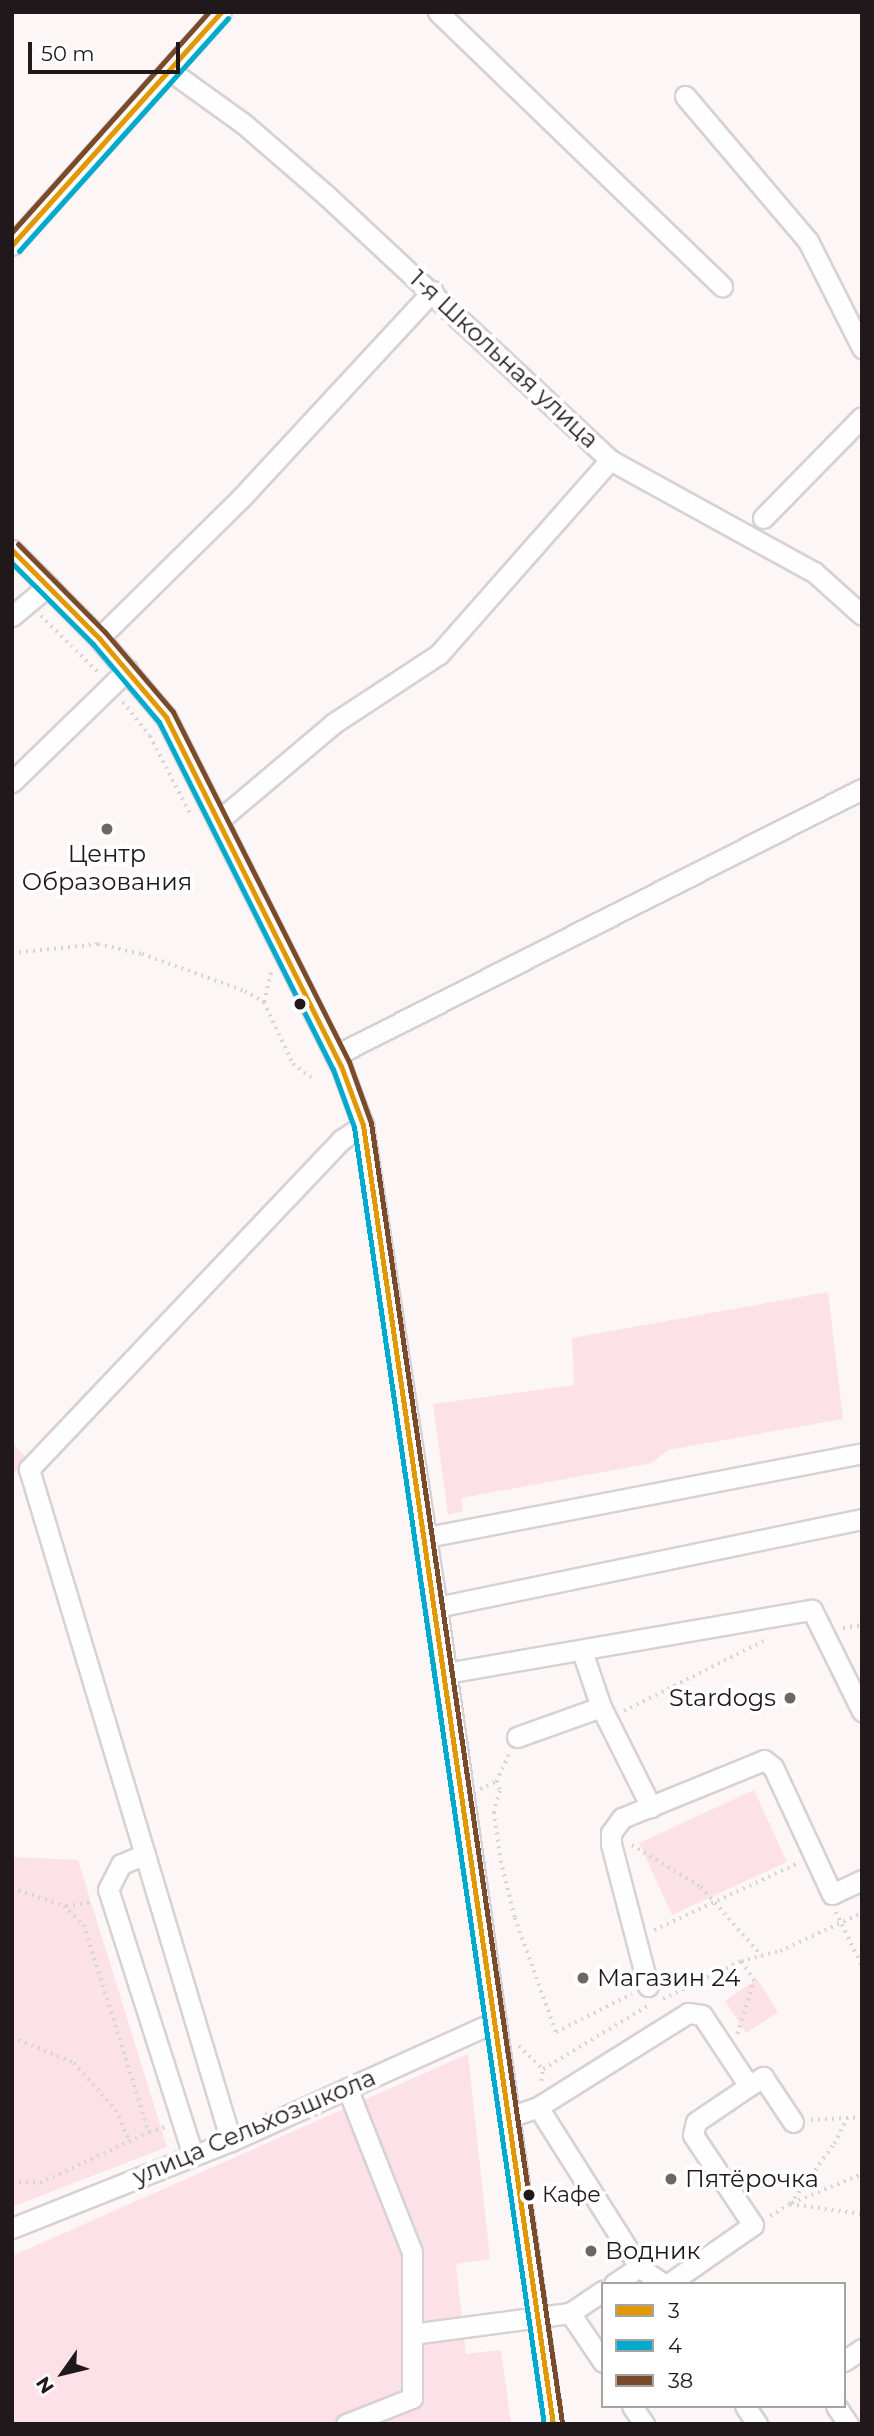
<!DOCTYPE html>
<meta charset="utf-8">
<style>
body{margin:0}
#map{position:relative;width:874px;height:2436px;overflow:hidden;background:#fcf6f7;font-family:Montserrat,sans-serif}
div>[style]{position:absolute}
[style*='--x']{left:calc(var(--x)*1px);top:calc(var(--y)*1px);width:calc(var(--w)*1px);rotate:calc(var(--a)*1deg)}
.green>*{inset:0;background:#fde1e8}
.path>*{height:3.5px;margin-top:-1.75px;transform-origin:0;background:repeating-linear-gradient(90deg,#d7d4d5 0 2px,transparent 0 7px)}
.roads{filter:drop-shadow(2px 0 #d8d1d3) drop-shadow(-2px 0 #d8d1d3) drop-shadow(0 2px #d8d1d3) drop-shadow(0 -2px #d8d1d3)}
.minor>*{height:19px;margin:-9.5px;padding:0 9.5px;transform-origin:9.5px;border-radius:9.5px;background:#fffefe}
.bus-1>*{height:5px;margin:-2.5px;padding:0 2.5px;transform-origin:2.5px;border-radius:2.5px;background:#e29803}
.bus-2>*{height:5px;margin:-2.5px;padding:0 2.5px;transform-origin:2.5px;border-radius:2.5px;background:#00a9ce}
.bus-3>*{height:5px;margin:-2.5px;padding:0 2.5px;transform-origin:2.5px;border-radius:2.5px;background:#7a4b2a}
.dots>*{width:19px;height:19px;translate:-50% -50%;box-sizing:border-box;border:4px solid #fff;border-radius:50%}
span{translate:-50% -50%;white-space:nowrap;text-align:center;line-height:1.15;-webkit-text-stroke:7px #fff;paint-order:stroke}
.bus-label{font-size:22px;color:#20181a}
.left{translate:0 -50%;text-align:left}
.street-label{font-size:24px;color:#20181a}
.poi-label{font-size:24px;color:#20181a}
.right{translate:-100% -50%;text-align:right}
.frame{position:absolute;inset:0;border:14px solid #20181a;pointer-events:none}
.legend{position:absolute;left:601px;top:2282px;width:245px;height:126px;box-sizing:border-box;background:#fff;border:2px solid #a6a3a3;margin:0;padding:9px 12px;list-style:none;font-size:21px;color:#20181a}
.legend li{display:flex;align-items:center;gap:14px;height:35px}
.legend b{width:35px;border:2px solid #a6a3a3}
.north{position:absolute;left:28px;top:2338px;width:70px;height:70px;-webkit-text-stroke:5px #fff;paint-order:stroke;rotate:236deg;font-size:19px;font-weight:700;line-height:28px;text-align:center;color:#20181a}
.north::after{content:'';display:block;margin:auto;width:24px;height:32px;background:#20181a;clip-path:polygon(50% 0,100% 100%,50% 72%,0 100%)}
.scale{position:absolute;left:28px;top:42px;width:152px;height:32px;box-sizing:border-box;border:4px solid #20181a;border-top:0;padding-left:9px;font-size:21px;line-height:24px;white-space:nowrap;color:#20181a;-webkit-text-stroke:5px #fff;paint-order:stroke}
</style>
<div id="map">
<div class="green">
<div style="clip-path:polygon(828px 1292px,843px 1419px,668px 1450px,652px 1463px,461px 1498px,463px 1511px,448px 1515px,433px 1404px,574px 1385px,572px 1338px)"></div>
<div style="clip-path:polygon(12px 1442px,28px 1460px,12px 1475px)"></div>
<div style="clip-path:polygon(754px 1790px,787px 1862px,672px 1915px,639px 1843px)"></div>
<div style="clip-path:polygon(12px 1857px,78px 1860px,167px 2147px,12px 2207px)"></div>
<div style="clip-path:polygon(757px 1979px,778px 2012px,746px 2033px,725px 2001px)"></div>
<div style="clip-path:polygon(468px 2054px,490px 2259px,456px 2264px,466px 2354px,501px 2350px,511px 2424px,12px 2424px,12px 2256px)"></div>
</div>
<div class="path">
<div style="--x:41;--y:616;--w:80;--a:44.5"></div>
<div style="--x:123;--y:702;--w:43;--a:51.5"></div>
<div style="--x:150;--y:736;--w:89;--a:62.6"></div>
<div style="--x:12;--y:953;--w:86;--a:-6"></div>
<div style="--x:98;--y:944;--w:45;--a:12.8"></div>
<div style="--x:142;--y:954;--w:109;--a:19.8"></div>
<div style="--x:245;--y:991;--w:22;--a:30"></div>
<div style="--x:264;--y:1002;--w:68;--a:64.9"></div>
<div style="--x:293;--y:1064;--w:27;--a:36"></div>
<div style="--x:264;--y:1002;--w:32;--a:-77"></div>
<div style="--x:843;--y:1628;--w:19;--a:-9"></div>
<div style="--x:624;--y:1711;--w:160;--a:-26.7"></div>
<div style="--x:509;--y:1755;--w:29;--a:115"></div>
<div style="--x:497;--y:1781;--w:10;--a:73"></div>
<div style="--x:500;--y:1791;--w:22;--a:106"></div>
<div style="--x:494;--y:1812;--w:49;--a:81.9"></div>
<div style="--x:501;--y:1861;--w:59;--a:76.2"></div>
<div style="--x:515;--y:1918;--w:121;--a:70.2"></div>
<div style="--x:556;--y:2032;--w:85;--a:-26.6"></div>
<div style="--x:480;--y:1789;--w:19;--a:-25"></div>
<div style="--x:632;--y:1845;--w:81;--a:31.3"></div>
<div style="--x:701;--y:1887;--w:92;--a:48.5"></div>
<div style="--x:12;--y:1888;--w:55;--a:19.1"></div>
<div style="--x:64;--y:1906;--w:28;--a:44"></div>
<div style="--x:84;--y:1925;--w:217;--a:72.6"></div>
<div style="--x:149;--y:2132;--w:17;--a:-17"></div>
<div style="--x:66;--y:1906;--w:27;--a:-8"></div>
<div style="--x:836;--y:1912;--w:60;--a:64.3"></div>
<div style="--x:654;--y:1930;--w:157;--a:-24.9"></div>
<div style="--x:663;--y:1999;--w:87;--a:-26"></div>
<div style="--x:741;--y:1961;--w:40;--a:-14.4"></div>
<div style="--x:780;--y:1951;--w:90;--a:-24.9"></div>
<div style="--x:737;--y:2034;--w:56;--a:-72.2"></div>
<div style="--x:754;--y:1981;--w:24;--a:-123"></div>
<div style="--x:12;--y:2037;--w:67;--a:22.8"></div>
<div style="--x:74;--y:2063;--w:63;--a:48.2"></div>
<div style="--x:116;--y:2110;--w:32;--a:66"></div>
<div style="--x:519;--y:2046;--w:33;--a:44"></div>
<div style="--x:541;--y:2081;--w:12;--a:-81"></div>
<div style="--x:543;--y:2069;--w:124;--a:-31.1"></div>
<div style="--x:811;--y:2120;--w:51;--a:-3.4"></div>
<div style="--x:12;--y:2182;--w:28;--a:2"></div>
<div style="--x:40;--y:2183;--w:120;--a:-25.1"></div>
<div style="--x:792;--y:2203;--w:76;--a:-22.5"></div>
<div style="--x:790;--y:2204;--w:74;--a:-53.7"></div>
<div style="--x:834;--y:2144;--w:29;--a:-63"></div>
<div style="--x:770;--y:2216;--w:23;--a:-31"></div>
<div style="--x:790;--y:2204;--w:73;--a:7.9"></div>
</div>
<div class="roads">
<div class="minor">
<div style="--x:438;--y:12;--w:395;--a:44"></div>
<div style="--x:169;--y:70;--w:92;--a:35.8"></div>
<div style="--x:244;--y:124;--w:110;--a:40.9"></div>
<div style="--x:327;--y:196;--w:387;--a:43"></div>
<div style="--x:610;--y:460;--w:233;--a:28.8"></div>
<div style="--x:814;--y:572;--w:64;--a:41.9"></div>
<div style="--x:685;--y:96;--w:190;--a:49.7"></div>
<div style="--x:808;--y:241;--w:120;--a:63.2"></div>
<div style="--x:12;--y:245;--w:313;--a:-48.1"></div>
<div style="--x:763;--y:518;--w:141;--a:-45.6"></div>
<div style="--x:12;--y:550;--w:124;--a:45.3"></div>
<div style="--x:99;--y:638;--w:104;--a:49.7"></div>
<div style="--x:166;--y:717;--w:390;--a:63.4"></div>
<div style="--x:341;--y:1066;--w:63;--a:69.6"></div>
<div style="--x:363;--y:1125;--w:488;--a:81.3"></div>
<div style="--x:437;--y:1607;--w:825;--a:81.92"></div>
<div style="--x:12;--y:616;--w:47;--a:-39.8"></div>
<div style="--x:99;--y:638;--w:199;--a:-44.6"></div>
<div style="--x:241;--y:498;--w:282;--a:-47.2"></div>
<div style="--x:12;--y:782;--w:161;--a:-44.2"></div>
<div style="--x:218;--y:821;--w:152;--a:-40.2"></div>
<div style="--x:334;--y:723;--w:126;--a:-33.3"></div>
<div style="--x:439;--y:654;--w:259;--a:-48.6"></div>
<div style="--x:336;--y:1055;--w:589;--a:-26.83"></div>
<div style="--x:427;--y:1537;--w:443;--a:-10.9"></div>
<div style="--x:437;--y:1607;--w:434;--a:-11.7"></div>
<div style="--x:582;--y:1651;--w:59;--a:71.3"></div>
<div style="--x:601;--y:1707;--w:112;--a:63.4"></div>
<div style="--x:446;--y:1673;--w:371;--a:-9.8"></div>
<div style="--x:812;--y:1610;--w:113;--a:63.7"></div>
<div style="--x:517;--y:1737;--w:89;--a:-19.7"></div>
<div style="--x:145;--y:1854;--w:26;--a:157"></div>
<div style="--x:121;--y:1864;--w:28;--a:117"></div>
<div style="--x:108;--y:1889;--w:280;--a:72.3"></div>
<div style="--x:648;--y:1986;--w:147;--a:-104.6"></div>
<div style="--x:611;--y:1844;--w:11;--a:-90"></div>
<div style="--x:611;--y:1833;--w:19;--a:-54"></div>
<div style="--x:622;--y:1818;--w:153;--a:-22.2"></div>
<div style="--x:764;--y:1760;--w:11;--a:38"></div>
<div style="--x:773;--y:1767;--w:140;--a:65.1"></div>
<div style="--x:832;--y:1894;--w:33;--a:-25"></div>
<div style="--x:749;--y:2086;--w:17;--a:-33"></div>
<div style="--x:763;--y:2077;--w:54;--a:56.3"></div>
<div style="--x:538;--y:2107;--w:189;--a:57.7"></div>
<div style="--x:639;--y:2267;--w:29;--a:35"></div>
<div style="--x:509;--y:2117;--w:31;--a:-19"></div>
<div style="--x:538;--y:2107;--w:177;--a:-32.1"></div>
<div style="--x:688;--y:2013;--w:14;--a:8"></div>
<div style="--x:702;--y:2015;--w:85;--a:56.5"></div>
<div style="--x:749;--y:2086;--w:64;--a:145.8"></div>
<div style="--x:696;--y:2122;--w:13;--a:103"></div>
<div style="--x:693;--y:2135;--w:108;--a:56.3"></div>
<div style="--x:753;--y:2225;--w:103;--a:145.2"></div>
<div style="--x:231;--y:2141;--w:702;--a:-106.73"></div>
<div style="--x:29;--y:1469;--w:453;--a:-46.5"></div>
<div style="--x:341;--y:1140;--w:27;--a:-34"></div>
<div style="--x:12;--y:2228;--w:236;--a:-21.7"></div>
<div style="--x:231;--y:2141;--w:289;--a:-24.3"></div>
<div style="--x:614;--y:2284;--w:30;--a:-34"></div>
<div style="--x:570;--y:2313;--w:59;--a:56"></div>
<div style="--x:412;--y:2334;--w:159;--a:-7.6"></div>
<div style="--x:570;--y:2313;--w:40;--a:-34"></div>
<div style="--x:844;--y:2361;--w:22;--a:-34"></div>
<div style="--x:632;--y:2406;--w:22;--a:56"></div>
<div style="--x:745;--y:2406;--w:22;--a:56"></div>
<div style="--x:836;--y:2406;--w:22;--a:56"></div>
<div style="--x:346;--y:2424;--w:71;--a:-21.5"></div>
<div style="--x:412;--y:2398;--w:146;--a:-90"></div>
<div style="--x:412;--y:2252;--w:176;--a:-111.6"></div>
</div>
</div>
<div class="bus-1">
<div style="--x:12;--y:245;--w:313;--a:-48.1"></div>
<div style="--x:12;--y:550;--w:124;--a:45.3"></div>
<div style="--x:99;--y:638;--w:104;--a:49.7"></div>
<div style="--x:166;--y:717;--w:390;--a:63.4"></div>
<div style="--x:341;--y:1066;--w:63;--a:69.6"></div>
<div style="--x:363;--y:1125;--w:1313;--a:81.68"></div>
</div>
<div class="bus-2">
<div style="--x:19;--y:251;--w:313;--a:-48.1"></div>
<div style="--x:12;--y:563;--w:115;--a:45"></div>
<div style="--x:93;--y:644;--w:102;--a:49.8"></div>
<div style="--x:159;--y:722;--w:388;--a:63.4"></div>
<div style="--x:333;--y:1069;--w:62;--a:70.1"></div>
<div style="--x:354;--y:1127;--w:1311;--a:81.67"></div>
</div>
<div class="bus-3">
<div style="--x:12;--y:232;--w:295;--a:-48.2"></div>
<div style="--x:18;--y:544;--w:124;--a:45.3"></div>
<div style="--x:105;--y:632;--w:105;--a:49.6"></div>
<div style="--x:173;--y:712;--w:392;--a:63.3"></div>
<div style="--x:349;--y:1062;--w:65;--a:70.2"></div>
<div style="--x:371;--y:1123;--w:1314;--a:81.64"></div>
</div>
<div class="dots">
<div style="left:107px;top:829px;background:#6d6667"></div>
<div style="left:300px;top:1004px;background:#20181a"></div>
<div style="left:790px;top:1698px;background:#6d6667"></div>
<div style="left:583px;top:1978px;background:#6d6667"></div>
<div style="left:671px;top:2179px;background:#6d6667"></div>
<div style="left:529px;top:2195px;background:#20181a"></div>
<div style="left:591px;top:2251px;background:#6d6667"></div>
</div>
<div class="bus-label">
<span class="left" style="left:542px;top:2195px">Кафе</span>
</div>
<div class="street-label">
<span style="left:504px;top:359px;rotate:43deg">1-я Школьная улица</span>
<span style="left:254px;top:2127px;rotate:-23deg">улица Сельхозшкола</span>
</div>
<div class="poi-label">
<span style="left:107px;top:868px">Центр<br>Образования</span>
<span class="right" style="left:776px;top:1698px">Stardogs</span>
<span class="left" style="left:597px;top:1978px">Магазин 24</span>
<span class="left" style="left:685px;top:2179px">Пятёрочка</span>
<span class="left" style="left:605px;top:2251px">Водник</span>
</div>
<div class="frame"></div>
<ul class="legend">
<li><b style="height:9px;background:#e29803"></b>3</li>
<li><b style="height:9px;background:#00a9ce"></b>4</li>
<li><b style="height:9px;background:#7a4b2a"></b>38</li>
</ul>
<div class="north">N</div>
<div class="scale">50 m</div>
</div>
